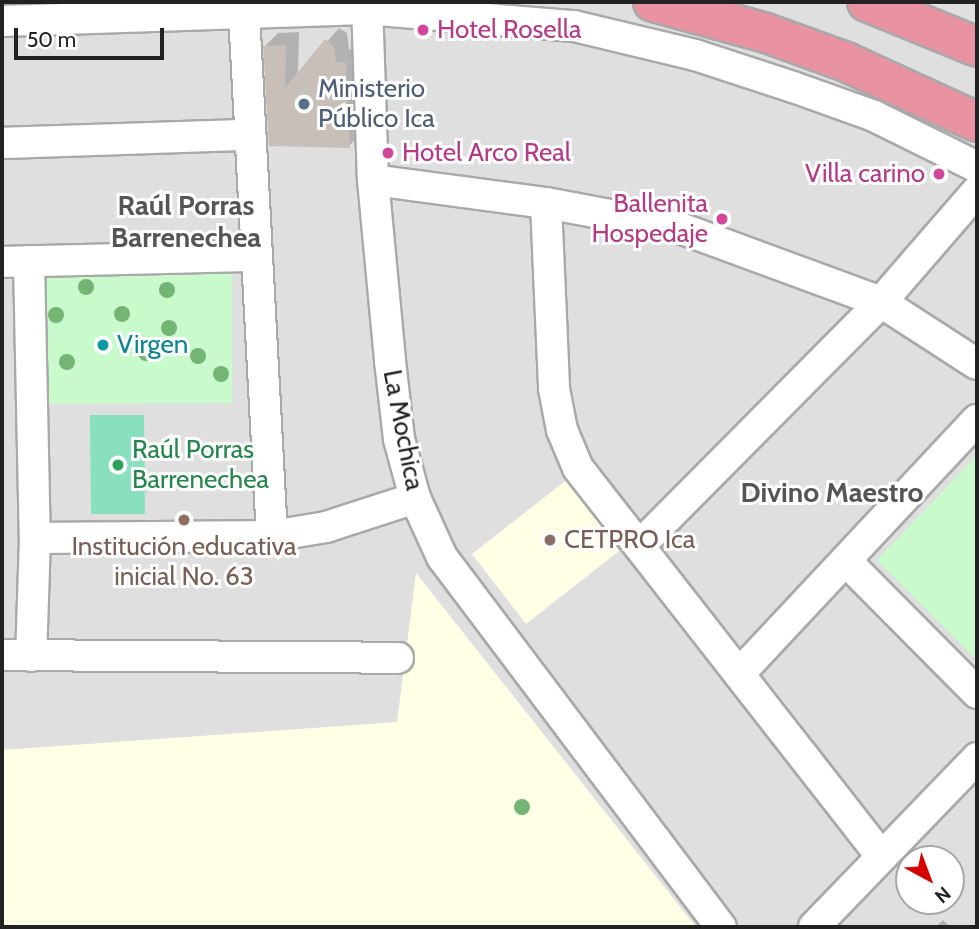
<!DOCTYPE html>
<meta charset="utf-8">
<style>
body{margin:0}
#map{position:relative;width:979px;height:929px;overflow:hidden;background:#f2efe9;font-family:Cabin,sans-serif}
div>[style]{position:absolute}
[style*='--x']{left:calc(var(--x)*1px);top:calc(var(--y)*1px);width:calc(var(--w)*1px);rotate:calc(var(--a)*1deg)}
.residential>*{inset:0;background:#e0dfdf}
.education>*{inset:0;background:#ffffe5}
.park>*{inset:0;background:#c8facc}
.pitch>*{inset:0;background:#88e0be}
.shadow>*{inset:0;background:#0003}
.building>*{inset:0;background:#c7bfb8}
.roads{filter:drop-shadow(2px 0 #a9a9a9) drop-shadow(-2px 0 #a9a9a9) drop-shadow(0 2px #a9a9a9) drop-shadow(0 -2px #a9a9a9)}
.minor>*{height:30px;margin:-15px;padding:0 15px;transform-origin:15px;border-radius:15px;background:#fff}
.highway>*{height:38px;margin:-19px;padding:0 19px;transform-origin:19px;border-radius:19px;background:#e892a2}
.trees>*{width:16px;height:16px;margin:-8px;border-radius:50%;background:#74b475}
.dots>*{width:19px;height:19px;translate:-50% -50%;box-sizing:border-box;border:4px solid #fff;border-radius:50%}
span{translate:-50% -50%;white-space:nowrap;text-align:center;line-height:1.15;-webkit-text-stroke:6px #fff;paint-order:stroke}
.hotel-label{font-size:26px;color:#b23c85}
.left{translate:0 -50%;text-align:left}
.right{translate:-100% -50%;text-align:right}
.service-label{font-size:26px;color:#4e5e75}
.culture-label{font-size:26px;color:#0d838f}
.street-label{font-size:26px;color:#222}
.leisure-label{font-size:26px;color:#27864d}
.education-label{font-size:26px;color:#785e54}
.neighbourhood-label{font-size:28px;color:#555;font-weight:700}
.frame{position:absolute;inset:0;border:4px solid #222;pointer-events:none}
.north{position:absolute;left:895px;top:845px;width:70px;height:70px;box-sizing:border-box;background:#fff;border:2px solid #a7a7a7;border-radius:50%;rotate:139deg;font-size:19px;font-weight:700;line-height:28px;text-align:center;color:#222}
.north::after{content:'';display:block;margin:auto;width:24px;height:32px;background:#d40000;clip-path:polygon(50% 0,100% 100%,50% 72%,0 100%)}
.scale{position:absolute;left:14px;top:28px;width:150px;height:32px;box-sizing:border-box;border:4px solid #222;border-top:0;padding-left:9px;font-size:21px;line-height:24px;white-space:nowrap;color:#222;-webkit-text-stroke:5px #fff;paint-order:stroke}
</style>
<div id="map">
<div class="residential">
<div style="clip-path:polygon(evenodd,2px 2px,977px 2px,977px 927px,2px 927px,2px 2px,909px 859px,951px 859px,951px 901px,909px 901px,909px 859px)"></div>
</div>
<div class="education">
<div style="clip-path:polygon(569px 478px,607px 524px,602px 529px,619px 551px,526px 624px,472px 554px)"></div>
<div style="clip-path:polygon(416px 573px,696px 927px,2px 927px,2px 750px,397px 722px)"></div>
</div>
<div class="park">
<div style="clip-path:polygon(232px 268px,232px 403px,39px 404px,39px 269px)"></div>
<div style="clip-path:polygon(977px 455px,977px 660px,877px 560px)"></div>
</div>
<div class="pitch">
<div style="clip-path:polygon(90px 415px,144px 415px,145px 514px,91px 514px)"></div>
</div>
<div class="shadow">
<div style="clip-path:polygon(339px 28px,347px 33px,349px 49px,359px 50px,362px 132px,349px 146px,270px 144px,265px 46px,278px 33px,299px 32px,298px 75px)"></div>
<div style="clip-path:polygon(943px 920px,950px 927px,936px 927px)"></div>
</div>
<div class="building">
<div style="clip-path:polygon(325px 39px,334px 47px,336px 62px,346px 63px,350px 148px,269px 146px,263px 46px,286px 45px,285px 88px)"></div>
</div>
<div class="roads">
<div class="minor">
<div style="--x:367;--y:2;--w:178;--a:88.1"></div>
<div style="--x:373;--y:180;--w:182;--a:84.6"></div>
<div style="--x:390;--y:361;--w:79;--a:83.4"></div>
<div style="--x:399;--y:439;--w:61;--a:74.8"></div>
<div style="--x:415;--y:498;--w:65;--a:65.4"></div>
<div style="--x:442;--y:557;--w:463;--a:53"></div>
<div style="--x:244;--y:13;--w:524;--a:86.94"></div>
<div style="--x:2;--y:21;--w:364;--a:-1.9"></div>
<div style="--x:366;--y:9;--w:209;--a:4.7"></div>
<div style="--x:574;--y:26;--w:124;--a:13.5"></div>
<div style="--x:695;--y:55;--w:103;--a:18.1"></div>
<div style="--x:793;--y:87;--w:86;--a:19.7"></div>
<div style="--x:874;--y:116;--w:115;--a:26.3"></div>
<div style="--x:2;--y:143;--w:247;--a:-1.9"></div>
<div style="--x:373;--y:180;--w:175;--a:7.6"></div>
<div style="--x:546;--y:203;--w:136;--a:10.6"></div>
<div style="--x:680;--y:228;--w:214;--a:20.2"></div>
<div style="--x:881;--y:302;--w:114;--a:32.9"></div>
<div style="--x:546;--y:203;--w:186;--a:87.5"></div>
<div style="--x:554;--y:389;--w:42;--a:79"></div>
<div style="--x:562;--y:430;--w:41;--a:67.2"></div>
<div style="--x:578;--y:468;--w:492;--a:52"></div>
<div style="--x:29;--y:261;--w:277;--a:88.8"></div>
<div style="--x:35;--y:538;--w:118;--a:91.9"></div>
<div style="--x:2;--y:262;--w:253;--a:-1.4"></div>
<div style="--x:35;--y:538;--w:237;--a:-0.5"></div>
<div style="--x:272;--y:536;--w:55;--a:-9.5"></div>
<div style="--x:326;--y:527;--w:94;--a:-18"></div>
<div style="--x:639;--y:546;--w:344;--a:-45.2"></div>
<div style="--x:881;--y:302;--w:147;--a:-49.1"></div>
<div style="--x:846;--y:561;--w:186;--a:45.2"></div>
<div style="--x:2;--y:655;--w:396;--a:0.4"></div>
<div style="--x:739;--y:674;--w:348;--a:-46.9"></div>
<div style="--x:814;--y:927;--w:235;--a:-46"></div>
</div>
<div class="highway">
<div style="--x:653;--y:2;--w:117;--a:15.3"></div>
<div style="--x:766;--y:33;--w:85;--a:19.9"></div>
<div style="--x:846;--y:62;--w:144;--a:24.6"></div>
<div style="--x:867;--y:2;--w:119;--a:22.2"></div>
</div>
</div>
<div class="trees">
<div style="left:86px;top:287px"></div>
<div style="left:167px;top:290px"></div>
<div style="left:122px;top:314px"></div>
<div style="left:56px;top:315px"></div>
<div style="left:169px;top:328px"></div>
<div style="left:146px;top:353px"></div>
<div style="left:198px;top:356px"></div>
<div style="left:67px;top:362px"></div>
<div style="left:221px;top:374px"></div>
<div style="left:522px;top:807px"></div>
</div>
<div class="dots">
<div style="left:423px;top:30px;background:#d1479c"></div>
<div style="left:304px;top:104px;background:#5c6f8a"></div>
<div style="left:388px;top:153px;background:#d1479c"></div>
<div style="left:939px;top:174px;background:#d1479c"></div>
<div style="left:722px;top:219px;background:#d1479c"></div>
<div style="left:103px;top:345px;background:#0f9aa8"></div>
<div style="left:118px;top:465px;background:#2e9e5b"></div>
<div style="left:184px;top:520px;background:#8d6e63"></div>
<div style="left:550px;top:540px;background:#8d6e63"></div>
</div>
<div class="hotel-label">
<span class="left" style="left:437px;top:30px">Hotel Rosella</span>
<span class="left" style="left:402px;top:153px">Hotel Arco Real</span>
<span class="right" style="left:925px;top:174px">Villa carino</span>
<span class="right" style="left:708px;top:219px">Ballenita<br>Hospedaje</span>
</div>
<div class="service-label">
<span class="left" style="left:318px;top:104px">Ministerio<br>Público Ica</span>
</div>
<div class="culture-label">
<span class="left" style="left:117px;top:345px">Virgen</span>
</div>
<div class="street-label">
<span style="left:403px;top:430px;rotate:79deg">La Mochica</span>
</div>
<div class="leisure-label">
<span class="left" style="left:132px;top:465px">Raúl Porras<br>Barrenechea</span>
</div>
<div class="education-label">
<span class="left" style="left:564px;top:540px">CETPRO Ica</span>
<span style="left:184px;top:562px">Institución educativa<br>inicial No. 63</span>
</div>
<div class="neighbourhood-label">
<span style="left:186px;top:221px">Raúl Porras<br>Barrenechea</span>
<span style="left:832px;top:492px">Divino Maestro</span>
</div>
<div class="frame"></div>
<div class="north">N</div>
<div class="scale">50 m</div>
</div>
